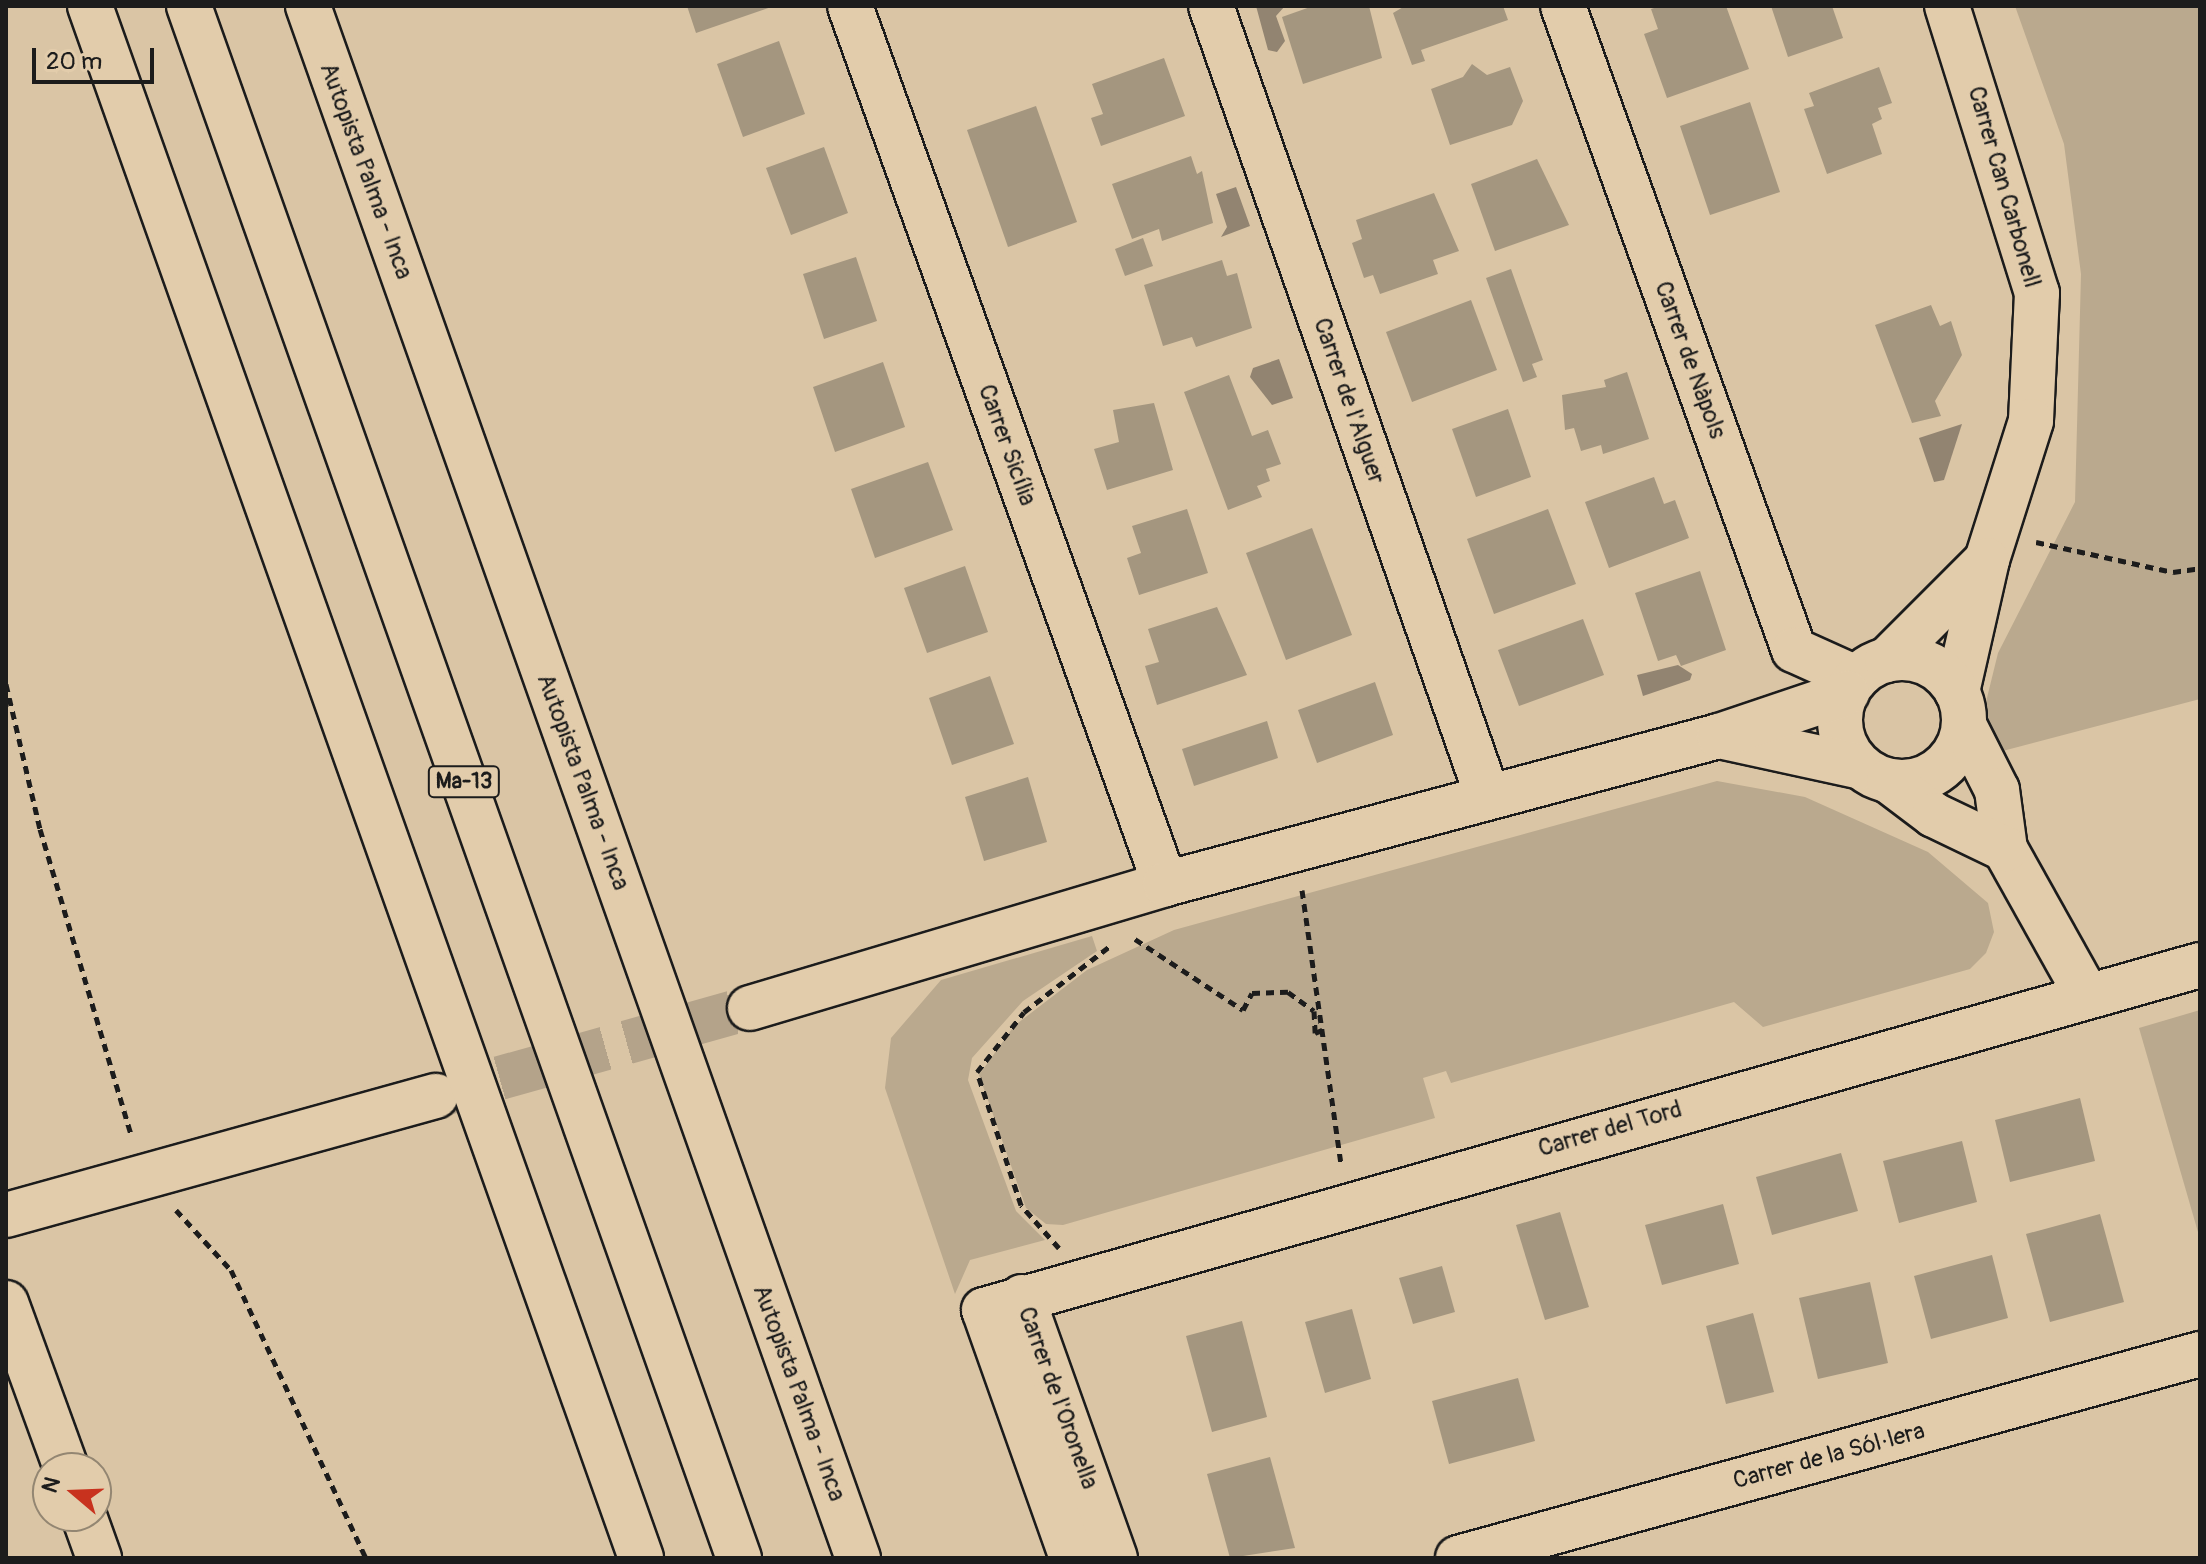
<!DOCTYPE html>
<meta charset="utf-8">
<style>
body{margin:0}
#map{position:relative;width:2206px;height:1564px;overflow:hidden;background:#dac5a5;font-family:Pangolin,sans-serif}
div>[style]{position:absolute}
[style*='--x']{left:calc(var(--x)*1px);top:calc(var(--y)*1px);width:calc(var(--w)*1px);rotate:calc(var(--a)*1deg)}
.green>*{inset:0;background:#baa98e}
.water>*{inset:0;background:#928471}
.building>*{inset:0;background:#a4967f}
.street-tunnel>*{height:44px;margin-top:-22px;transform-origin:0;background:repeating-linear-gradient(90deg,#b4a38a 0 44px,transparent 0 66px)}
.path>*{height:5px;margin-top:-2.5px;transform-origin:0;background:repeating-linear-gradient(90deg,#1c1c1c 0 8px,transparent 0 14px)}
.roads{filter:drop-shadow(2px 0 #1c1c1c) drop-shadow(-2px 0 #1c1c1c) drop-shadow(0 2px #1c1c1c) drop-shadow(0 -2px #1c1c1c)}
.street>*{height:44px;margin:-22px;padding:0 22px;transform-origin:22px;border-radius:22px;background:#e2ccab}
.street>.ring{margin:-22px;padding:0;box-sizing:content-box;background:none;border:44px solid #e2ccab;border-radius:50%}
.highway>*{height:44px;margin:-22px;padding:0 22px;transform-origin:22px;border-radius:22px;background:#e2ccab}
span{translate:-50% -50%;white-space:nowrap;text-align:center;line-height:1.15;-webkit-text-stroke:7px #e2ccab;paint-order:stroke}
.shield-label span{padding:2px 6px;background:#e2ccab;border:2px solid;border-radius:6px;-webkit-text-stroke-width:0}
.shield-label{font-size:22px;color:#1c1c1c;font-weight:700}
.street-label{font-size:24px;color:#1c1c1c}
.frame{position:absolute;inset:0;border:8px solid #1c1c1c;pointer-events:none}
.north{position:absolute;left:32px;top:1452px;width:80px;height:80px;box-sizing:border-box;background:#e2ccab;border:2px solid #938672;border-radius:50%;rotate:289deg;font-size:22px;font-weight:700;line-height:32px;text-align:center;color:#1c1c1c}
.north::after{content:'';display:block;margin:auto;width:28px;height:36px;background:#c8321e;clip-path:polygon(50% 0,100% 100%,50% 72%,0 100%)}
.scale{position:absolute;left:32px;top:48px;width:122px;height:36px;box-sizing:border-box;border:4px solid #1c1c1c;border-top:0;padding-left:10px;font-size:24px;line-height:28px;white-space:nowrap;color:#1c1c1c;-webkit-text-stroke:6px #e2ccab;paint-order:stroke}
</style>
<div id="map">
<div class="green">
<div style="clip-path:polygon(2015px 6px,2200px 6px,2200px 699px,1972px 759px,1998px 653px,2075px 502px,2081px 274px,2064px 144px)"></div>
<div style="clip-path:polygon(1717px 781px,1805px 797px,1928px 852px,1988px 903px,1994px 932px,1986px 953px,1970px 969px,1763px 1027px,1734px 1002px,1451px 1083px,1446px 1071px,1423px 1078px,1435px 1118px,1063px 1225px,1046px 1224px,1026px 1208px,979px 1075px,1014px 1026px,1087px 970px,1174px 930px)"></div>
<div style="clip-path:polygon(1092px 936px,1097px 951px,1023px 1001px,972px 1058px,968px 1080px,1016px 1211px,1045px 1240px,970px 1260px,955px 1294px,885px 1088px,891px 1038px,941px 980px)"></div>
<div style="clip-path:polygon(2200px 1010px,2200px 1239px,2139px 1028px)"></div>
</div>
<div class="water">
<div style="clip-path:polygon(1256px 6px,1285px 6px,1276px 16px,1285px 41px,1277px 52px,1268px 50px)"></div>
<div style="clip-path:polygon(1236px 187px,1250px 226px,1221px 237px,1227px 227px,1216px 194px)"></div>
<div style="clip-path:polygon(1279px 359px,1293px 398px,1272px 405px,1250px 377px,1253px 368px)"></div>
<div style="clip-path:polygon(1962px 424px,1944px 480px,1934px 482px,1919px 438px)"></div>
<div style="clip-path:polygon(1678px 665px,1692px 674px,1690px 680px,1643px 696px,1637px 675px)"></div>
</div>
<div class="building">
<div style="clip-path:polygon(687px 6px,774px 6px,696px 33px)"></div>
<div style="clip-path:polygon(1313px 6px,1369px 6px,1382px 58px,1303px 84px,1282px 17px)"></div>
<div style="clip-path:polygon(1405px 6px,1503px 6px,1508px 20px,1421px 50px,1425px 61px,1412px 65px,1393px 13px)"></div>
<div style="clip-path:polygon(1660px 6px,1726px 6px,1749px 69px,1667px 98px,1644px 34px,1658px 29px,1651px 9px)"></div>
<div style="clip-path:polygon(1771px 6px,1832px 6px,1843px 38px,1788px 57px)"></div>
<div style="clip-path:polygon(779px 41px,805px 114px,743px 137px,717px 64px)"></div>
<div style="clip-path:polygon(1164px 58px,1185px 116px,1101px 146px,1091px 118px,1103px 114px,1092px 84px)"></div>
<div style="clip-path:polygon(1472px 64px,1487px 75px,1510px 67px,1523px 101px,1512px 125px,1450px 145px,1431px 89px,1463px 77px)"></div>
<div style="clip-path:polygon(1879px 67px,1892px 103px,1878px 108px,1882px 119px,1872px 124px,1882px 154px,1827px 174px,1804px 109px,1814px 106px,1809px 93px)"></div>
<div style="clip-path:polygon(1750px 102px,1780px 192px,1710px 215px,1680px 126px)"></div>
<div style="clip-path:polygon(1036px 106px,1077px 222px,1008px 247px,967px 130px)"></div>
<div style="clip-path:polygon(824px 147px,848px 213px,791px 235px,766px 168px)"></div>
<div style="clip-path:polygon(1191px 156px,1197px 174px,1202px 171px,1213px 223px,1162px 241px,1159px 229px,1132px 239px,1112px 184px)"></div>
<div style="clip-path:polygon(1537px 159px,1569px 225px,1495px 251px,1471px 184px)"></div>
<div style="clip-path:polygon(1434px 193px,1459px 251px,1433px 260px,1438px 274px,1380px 294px,1373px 275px,1364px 278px,1352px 243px,1362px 239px,1356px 220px)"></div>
<div style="clip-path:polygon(1143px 238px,1153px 266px,1125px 276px,1115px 249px)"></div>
<div style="clip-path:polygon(856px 257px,877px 321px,824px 339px,803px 274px)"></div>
<div style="clip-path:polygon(1222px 260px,1227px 276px,1237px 273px,1252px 328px,1196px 347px,1192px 337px,1163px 346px,1144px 285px)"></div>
<div style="clip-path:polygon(1511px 269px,1543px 360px,1532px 364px,1537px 377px,1523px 382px,1486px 278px)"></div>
<div style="clip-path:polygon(1471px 300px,1497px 370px,1412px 402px,1386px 332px)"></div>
<div style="clip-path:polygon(1931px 305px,1940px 326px,1951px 321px,1962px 355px,1935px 401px,1941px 416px,1912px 423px,1875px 325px)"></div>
<div style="clip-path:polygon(883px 362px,905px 427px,835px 452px,813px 387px)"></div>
<div style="clip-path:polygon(1627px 372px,1649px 439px,1603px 454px,1601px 445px,1581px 451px,1574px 428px,1565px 430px,1562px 395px,1606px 387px,1604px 380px)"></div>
<div style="clip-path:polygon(1229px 375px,1252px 436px,1268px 430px,1281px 464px,1266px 469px,1270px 481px,1257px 486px,1262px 497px,1228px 510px,1184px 392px)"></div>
<div style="clip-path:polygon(1154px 403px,1173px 470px,1107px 490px,1094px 449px,1119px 442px,1113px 410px)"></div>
<div style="clip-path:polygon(1508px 409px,1531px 477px,1476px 497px,1452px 429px)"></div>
<div style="clip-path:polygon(928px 462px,953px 530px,875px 558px,851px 489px)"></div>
<div style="clip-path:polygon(1654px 477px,1664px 504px,1675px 500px,1689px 538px,1609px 568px,1585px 502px)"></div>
<div style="clip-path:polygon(1187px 509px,1208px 573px,1139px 595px,1127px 558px,1141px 553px,1132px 526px)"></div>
<div style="clip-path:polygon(1548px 509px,1576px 584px,1494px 614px,1467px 539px)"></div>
<div style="clip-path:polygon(1312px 528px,1352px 635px,1286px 660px,1246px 553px)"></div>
<div style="clip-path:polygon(965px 566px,988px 632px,927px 653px,904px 588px)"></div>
<div style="clip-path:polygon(1700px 571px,1726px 650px,1681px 666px,1676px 655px,1658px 661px,1635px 593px)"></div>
<div style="clip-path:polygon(1217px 607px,1247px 675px,1157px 705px,1145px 666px,1159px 662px,1148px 629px)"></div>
<div style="clip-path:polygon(1583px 619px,1604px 675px,1519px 706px,1498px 650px)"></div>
<div style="clip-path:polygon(990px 676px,1014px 744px,952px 765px,929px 698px)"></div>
<div style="clip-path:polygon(1375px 682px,1393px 735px,1317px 763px,1298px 710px)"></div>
<div style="clip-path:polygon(1267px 721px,1278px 758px,1194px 786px,1182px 749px)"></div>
<div style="clip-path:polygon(1028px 777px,1047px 842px,984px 861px,965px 797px)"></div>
<div style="clip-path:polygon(2080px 1098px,2095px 1161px,2010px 1182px,1995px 1120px)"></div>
<div style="clip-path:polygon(1962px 1141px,1977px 1202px,1899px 1223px,1883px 1161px)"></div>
<div style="clip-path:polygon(1841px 1153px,1858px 1211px,1772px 1235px,1756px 1177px)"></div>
<div style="clip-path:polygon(1723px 1204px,1739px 1264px,1662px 1285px,1645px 1225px)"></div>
<div style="clip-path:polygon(1560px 1212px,1589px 1307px,1545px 1320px,1516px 1225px)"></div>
<div style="clip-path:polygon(2100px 1214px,2124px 1302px,2050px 1322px,2026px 1234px)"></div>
<div style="clip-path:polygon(1992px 1255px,2008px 1318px,1931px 1339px,1914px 1276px)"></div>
<div style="clip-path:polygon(1442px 1266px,1455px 1312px,1413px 1324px,1399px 1278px)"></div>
<div style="clip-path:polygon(1870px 1282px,1888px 1363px,1818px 1379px,1799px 1298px)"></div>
<div style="clip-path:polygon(1352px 1309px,1371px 1379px,1325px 1393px,1305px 1322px)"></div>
<div style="clip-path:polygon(1753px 1313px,1774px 1392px,1726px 1404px,1706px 1326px)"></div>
<div style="clip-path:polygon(1242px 1321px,1267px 1417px,1212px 1432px,1186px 1336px)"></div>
<div style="clip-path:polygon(1518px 1378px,1535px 1441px,1449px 1464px,1432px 1401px)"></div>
<div style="clip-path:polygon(1270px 1457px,1295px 1548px,1230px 1558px,1207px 1474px)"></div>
</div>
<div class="street-tunnel">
<div style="--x:436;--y:1096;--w:326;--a:-15.7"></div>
</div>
<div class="path">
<div style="--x:2036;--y:542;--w:140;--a:12.4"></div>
<div style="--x:2173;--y:572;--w:27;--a:-8"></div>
<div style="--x:6;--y:684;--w:149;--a:76.8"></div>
<div style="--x:40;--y:829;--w:319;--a:73.4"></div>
<div style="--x:1302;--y:890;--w:278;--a:81.9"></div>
<div style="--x:1135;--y:939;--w:129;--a:33.3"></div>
<div style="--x:1243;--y:1010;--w:19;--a:-62"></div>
<div style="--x:1252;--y:993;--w:36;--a:-2"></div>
<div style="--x:1288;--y:992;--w:32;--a:36"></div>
<div style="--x:1314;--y:1011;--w:22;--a:87"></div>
<div style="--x:1315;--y:1033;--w:8;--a:-23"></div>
<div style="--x:176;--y:1210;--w:81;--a:47.5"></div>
<div style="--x:231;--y:1270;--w:318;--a:64.9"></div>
<div style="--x:1059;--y:1248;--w:57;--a:-131.5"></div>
<div style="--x:1021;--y:1205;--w:140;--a:-108.3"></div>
<div style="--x:977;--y:1072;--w:76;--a:-51.9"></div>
<div style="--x:1024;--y:1012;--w:108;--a:-37.5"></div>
</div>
<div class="roads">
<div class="street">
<div style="--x:850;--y:6;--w:933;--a:70.26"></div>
<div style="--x:1211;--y:6;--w:836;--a:70.72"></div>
<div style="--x:1563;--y:6;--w:684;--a:70.27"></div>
<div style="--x:1794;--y:650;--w:68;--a:24.3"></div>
<div style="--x:1947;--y:6;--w:301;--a:72.6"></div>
<div style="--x:2037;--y:293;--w:128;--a:92.7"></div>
<div style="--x:2031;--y:421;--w:146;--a:107.6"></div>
<div style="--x:1987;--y:560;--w:135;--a:102.8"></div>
<div class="ring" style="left:1840px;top:658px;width:80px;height:80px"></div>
<div style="--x:1887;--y:660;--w:141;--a:-45"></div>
<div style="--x:1964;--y:725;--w:73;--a:63.1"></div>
<div style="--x:1997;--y:790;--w:60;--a:82.3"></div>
<div style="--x:2005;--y:849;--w:168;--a:60.8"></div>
<div style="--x:1719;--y:736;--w:145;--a:12.3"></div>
<div style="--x:1889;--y:781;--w:56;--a:37.1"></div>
<div style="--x:1934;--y:815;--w:79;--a:25.6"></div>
<div style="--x:750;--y:1008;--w:433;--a:-16.6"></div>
<div style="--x:1165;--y:884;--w:573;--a:-14.96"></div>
<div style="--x:1719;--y:736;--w:135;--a:-18.6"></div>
<div style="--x:6;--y:1215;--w:446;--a:-15.5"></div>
<div style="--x:1022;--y:1297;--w:277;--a:70.4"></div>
<div style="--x:6;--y:1303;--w:176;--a:70"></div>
<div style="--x:84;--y:1516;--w:45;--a:70.3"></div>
<div style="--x:1072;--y:1558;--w:263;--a:-109.5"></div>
<div style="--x:984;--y:1310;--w:1264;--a:-15.84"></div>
<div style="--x:1458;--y:1558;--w:770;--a:-15.37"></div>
</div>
<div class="highway">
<div style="--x:90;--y:6;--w:1647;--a:70.45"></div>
<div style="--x:189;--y:6;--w:1647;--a:70.49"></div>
<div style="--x:308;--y:6;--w:1647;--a:70.49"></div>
</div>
</div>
<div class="shield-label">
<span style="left:464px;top:782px">Ma-13</span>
</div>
<div class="street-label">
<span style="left:366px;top:171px;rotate:70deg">Autopista Palma - Inca</span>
<span style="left:2004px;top:187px;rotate:74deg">Carrer Can Carbonell</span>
<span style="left:1690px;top:360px;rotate:70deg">Carrer de Nàpols</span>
<span style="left:1349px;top:401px;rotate:71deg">Carrer de l'Alguer</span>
<span style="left:1007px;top:445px;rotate:70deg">Carrer Sicília</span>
<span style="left:583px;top:782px;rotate:70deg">Autopista Palma - Inca</span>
<span style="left:1610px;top:1129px;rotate:-16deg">Carrer del Tord</span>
<span style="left:799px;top:1393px;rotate:70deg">Autopista Palma - Inca</span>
<span style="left:1058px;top:1398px;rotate:70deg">Carrer de l'Oronella</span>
<span style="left:1829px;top:1456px;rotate:-15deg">Carrer de la Sól·lera</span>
</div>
<div class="frame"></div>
<div class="north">N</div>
<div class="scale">20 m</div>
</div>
